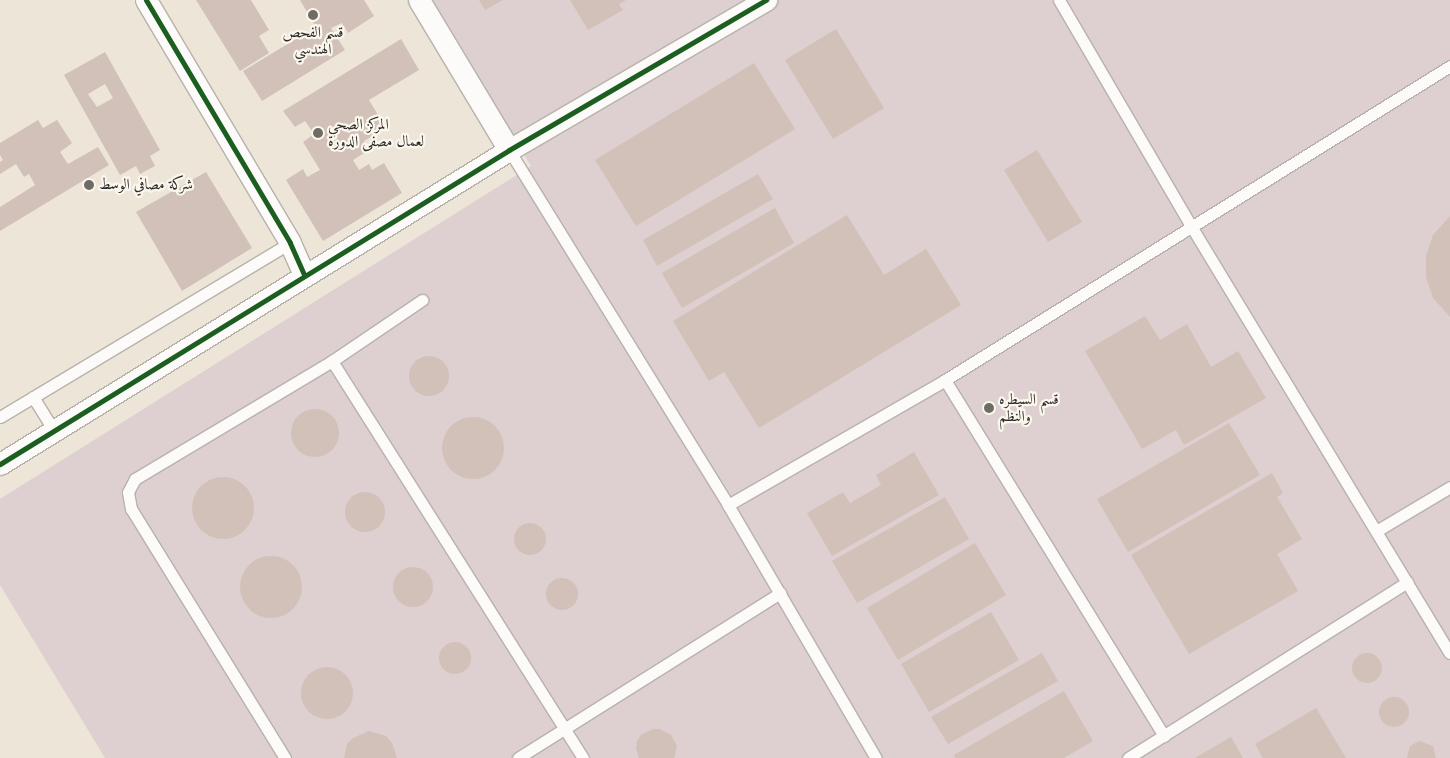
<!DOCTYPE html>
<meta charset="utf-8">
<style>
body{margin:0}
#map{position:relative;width:1450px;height:758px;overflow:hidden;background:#ede5d8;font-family:Cardo,Amiri,serif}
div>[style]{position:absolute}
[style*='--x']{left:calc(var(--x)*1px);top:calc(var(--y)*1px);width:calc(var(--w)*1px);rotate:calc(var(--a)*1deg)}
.industrial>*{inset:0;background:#decfd0}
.building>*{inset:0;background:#d2c1b9}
.round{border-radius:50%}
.roads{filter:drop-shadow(1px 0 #b7b2aa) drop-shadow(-1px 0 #b7b2aa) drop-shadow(0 1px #b7b2aa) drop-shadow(0 -1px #b7b2aa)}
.service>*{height:11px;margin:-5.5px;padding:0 5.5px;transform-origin:5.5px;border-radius:5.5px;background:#fcfbf9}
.minor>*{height:21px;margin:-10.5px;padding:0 10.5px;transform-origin:10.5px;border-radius:10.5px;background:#fcfbf9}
.cycleway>*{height:5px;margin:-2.5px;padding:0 2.5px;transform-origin:2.5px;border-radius:2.5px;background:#1b5e20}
.dots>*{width:14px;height:14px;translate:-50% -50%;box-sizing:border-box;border:2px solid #fbf7ec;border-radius:50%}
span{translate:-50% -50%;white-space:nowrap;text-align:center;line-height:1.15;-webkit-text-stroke:4.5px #fbf7ec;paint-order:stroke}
.poi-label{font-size:15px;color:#2b2b2b}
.left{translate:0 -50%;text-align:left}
</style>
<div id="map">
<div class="industrial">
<div style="clip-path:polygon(426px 0,1450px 0,1450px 758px,105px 758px,0 585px,0 499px,531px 166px)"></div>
</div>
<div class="building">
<div style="clip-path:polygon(196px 0,251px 0,269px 30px,259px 36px,269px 53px,240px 71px)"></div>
<div style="clip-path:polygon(300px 0,364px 0,374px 16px,348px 33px,342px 23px,331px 28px,345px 50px,262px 101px,243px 71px,316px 27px)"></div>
<div style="clip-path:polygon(479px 0,503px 0,485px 10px)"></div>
<div style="clip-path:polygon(570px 0,626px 0,619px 4px,623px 10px,588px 30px)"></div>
<div style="clip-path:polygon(836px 29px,884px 108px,833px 139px,785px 60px)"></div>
<div style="clip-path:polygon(401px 39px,419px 70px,369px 100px,386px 128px,364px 141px,369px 150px,353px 160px,359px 170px,369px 164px,372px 170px,384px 163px,402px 193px,323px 241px,286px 180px,303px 169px,307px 177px,320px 170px,303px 142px,314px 134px,305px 121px,295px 127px,283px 111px)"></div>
<div style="clip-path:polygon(evenodd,105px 52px,160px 150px,150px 156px,155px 166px,140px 174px,136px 166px,120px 175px,64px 75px,105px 52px,105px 84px,113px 98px,97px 107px,88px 94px,105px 84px)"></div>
<div style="clip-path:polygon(754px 63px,795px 129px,636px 226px,595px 160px)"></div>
<div style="clip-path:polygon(38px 120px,43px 128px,57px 120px,72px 143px,60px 152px,68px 164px,98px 147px,109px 165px,0 231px,0 207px,35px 185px,29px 174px,24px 177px,16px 164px,0 174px,0 162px,3px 160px,0 155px,0 143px)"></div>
<div style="clip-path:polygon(1037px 150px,1082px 222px,1048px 242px,1004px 170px)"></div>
<div style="clip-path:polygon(206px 172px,252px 248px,182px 291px,136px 212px)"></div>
<div style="clip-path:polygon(758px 174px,773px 199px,657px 266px,643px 240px)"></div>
<div style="clip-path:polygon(775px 208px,794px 243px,682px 308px,662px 273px)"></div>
<div style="clip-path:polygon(847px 215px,884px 275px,926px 249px,961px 305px,759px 428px,724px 372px,709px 381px,673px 321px)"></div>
<div style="clip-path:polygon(1450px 216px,1450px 317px,1433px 298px,1426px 277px,1426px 256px,1433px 235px)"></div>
<div style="clip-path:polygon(1145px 316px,1160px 340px,1187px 324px,1211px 367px,1238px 351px,1266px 398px,1184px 445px,1176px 430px,1142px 449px,1085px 351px)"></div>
<div class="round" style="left:409px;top:356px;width:40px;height:40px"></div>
<div class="round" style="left:291px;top:409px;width:48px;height:48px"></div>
<div class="round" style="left:442px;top:417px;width:62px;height:62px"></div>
<div style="clip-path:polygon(1229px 423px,1260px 475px,1128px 552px,1097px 499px)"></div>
<div style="clip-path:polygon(914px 452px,939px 495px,832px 556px,807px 513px,843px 492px,850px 503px,881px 485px,876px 475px)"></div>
<div style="clip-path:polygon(1272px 473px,1283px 493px,1277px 497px,1302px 539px,1277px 554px,1298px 591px,1189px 654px,1131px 555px)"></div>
<div class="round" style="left:192px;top:477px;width:62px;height:62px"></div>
<div class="round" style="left:345px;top:492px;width:40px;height:40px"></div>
<div style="clip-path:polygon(945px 497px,969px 539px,857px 603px,832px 561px)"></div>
<div class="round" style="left:514px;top:523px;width:32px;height:32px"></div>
<div style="clip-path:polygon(975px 543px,1006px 595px,898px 660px,867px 608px)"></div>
<div class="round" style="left:240px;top:556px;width:62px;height:62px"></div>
<div class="round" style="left:393px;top:567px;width:40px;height:40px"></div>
<div class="round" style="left:546px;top:578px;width:32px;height:32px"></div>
<div style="clip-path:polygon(991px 612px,1019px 660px,929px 712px,901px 664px)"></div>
<div class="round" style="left:439px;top:642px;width:32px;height:32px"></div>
<div style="clip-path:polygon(1042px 653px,1058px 681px,948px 744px,931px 717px)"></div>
<div class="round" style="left:1352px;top:653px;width:30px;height:30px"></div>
<div class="round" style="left:301px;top:667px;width:52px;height:52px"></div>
<div style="clip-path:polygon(1064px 691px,1093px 741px,1064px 758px,955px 758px,954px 755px)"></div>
<div class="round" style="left:1379px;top:697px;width:30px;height:30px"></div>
<div style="clip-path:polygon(1316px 708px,1346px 758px,1263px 758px,1255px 744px)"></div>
<div style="clip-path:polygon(653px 729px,660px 729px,671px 735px,677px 746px,674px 758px,639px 758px,636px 748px,637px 741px,641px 735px)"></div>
<div style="clip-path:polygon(369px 731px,386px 736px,392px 743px,397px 758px,344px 758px,347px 744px,353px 738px)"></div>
<div style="clip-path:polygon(1231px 737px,1243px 758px,1195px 758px)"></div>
<div style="clip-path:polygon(1419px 741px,1433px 746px,1436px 758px,1407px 758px,1410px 746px)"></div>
</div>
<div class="roads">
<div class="service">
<div style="--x:1059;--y:0;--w:262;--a:59.7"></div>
<div style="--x:1191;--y:226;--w:499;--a:58.8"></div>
<div style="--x:509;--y:150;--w:417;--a:58.3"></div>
<div style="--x:728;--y:505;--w:293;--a:59.7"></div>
<div style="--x:332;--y:361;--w:470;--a:57.7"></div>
<div style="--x:945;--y:380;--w:418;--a:58.4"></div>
<div style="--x:33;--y:397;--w:39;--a:58"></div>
<div style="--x:0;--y:417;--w:338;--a:-31"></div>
<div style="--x:728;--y:505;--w:250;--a:-29.9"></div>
<div style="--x:945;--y:380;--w:595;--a:-31.87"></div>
<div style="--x:1378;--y:530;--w:84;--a:-30.8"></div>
<div style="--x:285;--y:758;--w:293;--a:-121.7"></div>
<div style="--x:131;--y:509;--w:17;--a:-100"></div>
<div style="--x:128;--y:492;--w:15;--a:-62"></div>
<div style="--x:135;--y:479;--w:230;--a:-30.9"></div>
<div style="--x:332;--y:361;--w:109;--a:-34.1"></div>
<div style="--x:518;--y:758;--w:310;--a:-32.2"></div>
<div style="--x:1128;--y:758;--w:330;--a:-32.2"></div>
</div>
<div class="minor">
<div style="--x:146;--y:0;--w:282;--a:59.3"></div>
<div style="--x:290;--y:243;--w:35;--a:66"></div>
<div style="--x:419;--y:0;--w:175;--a:59"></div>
<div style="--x:0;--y:464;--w:598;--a:-31.67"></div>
<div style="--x:509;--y:150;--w:298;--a:-30.3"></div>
</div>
</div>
<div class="cycleway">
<div style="--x:146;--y:0;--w:282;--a:59.3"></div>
<div style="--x:290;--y:243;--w:35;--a:66"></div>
<div style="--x:0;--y:464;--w:598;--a:-31.67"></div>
<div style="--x:509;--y:150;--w:298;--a:-30.3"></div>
</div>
<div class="dots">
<div style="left:313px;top:15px;background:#6f6c68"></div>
<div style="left:318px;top:133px;background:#6f6c68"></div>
<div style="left:89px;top:185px;background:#6f6c68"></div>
<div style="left:989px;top:408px;background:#6f6c68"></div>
</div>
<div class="poi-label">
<span style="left:313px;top:41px">قسم الفحص<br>الهندسي</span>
<span class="left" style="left:328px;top:133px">المركز الصحي<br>لعمال مصفى الدورة</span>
<span class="left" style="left:99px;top:185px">شركة مصافي الوسط</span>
<span class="left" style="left:999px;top:408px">قسم السيطره<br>والنظم</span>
</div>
</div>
